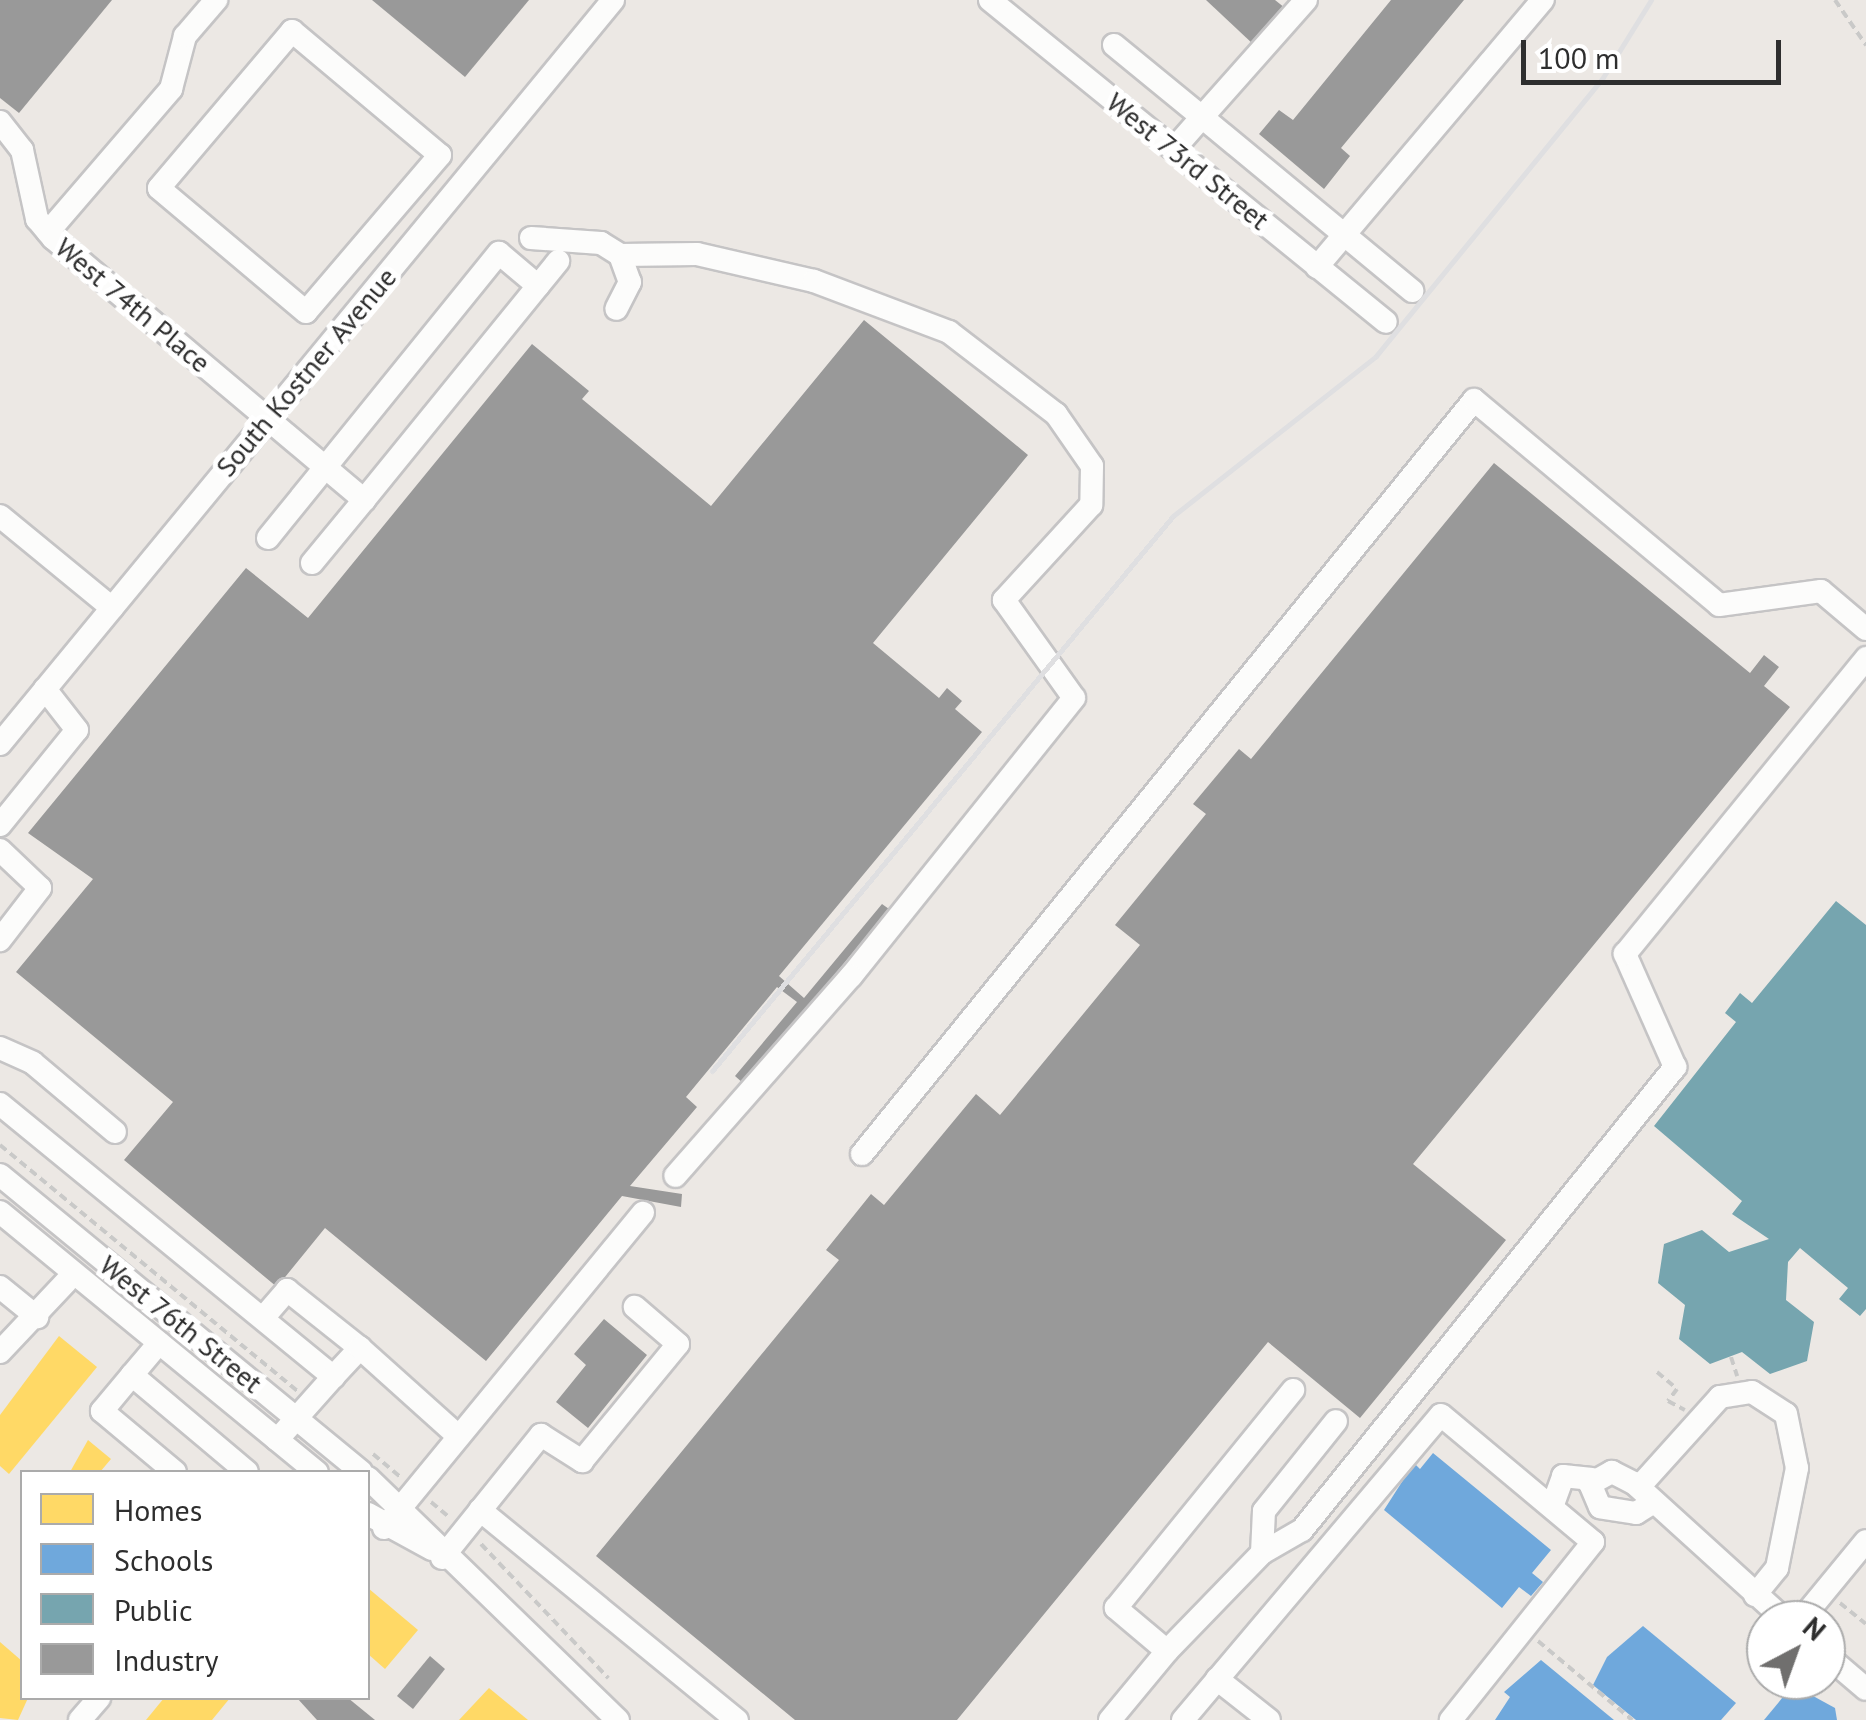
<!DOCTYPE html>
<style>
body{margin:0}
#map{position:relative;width:1866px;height:1720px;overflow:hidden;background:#ece8e4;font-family:"PT Sans",sans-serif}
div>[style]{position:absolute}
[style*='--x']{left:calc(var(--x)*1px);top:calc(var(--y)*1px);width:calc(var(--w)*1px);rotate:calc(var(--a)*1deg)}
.homes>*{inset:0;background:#ffd966}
.schools>*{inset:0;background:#6fa8dc}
.public>*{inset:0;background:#76a5af}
.industry>*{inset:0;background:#999}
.path>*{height:4px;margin-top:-2px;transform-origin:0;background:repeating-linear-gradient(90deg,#c9c9c8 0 8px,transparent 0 13px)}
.roads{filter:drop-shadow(2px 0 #c5c4c5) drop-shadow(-2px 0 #c5c4c5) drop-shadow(0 2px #c5c4c5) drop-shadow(0 -2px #c5c4c5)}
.minor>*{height:22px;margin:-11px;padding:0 11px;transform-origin:11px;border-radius:11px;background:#fcfcfb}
.rail>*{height:5px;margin:-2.5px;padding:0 2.5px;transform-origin:2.5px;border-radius:2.5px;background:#dfdfe1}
span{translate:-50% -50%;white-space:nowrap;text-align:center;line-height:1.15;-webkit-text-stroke:10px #fff;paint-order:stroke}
.street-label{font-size:28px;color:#2e2e2e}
.legend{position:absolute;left:20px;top:1470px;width:350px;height:230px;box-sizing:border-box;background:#fff;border:2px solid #ababab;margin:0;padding:12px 18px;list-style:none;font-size:30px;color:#2e2e2e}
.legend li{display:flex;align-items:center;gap:20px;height:50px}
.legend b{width:50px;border:2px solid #ababab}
.north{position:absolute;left:1746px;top:1600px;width:100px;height:100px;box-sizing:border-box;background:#fff;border:2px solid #ababab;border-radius:50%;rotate:41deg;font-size:28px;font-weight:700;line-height:40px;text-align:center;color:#2e2e2e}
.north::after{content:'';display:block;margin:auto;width:35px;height:45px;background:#706f6e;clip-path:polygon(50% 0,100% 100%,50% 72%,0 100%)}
.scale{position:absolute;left:1521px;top:40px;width:260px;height:45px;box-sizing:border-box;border:5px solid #2e2e2e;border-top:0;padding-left:12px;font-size:30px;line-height:35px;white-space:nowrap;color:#2e2e2e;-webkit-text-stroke:8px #fff;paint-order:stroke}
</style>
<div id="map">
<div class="homes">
<div style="clip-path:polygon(59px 1336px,97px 1367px,9px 1474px,0 1466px,0 1415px)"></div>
<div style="clip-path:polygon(88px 1440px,111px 1459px,100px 1472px,70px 1472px)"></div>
<div style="clip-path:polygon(368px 1588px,418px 1630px,385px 1669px,368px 1654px)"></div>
<div style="clip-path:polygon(0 1642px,22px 1661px,28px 1698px,18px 1720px,0 1718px)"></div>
<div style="clip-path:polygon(489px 1688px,528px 1720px,459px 1720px)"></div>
<div style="clip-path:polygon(164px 1698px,230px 1698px,212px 1720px,146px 1720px)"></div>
</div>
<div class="schools">
<div style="clip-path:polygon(1433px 1453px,1551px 1550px,1532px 1573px,1543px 1582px,1531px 1596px,1519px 1587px,1502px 1608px,1384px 1510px,1414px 1463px,1420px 1469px)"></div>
<div style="clip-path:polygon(1643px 1626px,1736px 1703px,1721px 1720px,1636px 1720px,1593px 1685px,1607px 1657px)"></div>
<div style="clip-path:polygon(1541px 1660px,1614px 1720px,1495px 1720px,1510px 1697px,1504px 1692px)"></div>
<div style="clip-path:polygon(1793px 1685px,1835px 1708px,1837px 1720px,1764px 1720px)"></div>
</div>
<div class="public">
<div style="clip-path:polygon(1836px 901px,1866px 925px,1866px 1309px,1860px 1316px,1839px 1299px,1848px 1288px,1800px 1248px,1788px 1262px,1786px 1300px,1814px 1322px,1807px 1361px,1770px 1374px,1742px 1352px,1710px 1364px,1679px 1339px,1685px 1305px,1658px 1283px,1664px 1244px,1702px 1230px,1729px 1252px,1769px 1239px,1732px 1214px,1742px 1201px,1654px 1126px,1736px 1022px,1725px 1013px,1740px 993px,1752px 1003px)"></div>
</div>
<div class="industry">
<div style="clip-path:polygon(0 0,112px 0,19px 113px,0 98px)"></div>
<div style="clip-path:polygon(372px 0,529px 0,465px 77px)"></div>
<div style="clip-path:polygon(1206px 0,1275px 0,1285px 8px,1254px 45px)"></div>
<div style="clip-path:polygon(1391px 0,1464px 0,1341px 148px,1350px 156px,1324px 189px,1259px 134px,1279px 110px,1293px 120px)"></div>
<div style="clip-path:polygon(864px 320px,1028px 455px,873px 643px,939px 698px,947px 688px,962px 701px,955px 709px,982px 732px,779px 976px,804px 998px,882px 904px,889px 909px,744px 1084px,735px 1076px,797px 1002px,777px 987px,686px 1097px,697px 1107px,630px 1186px,682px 1194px,681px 1207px,622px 1196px,486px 1361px,325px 1228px,277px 1287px,124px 1160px,173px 1102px,16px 972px,93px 879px,28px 833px,246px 568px,308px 618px,532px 344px,589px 391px,582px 399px,711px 506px)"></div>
<div style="clip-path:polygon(1494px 463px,1750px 673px,1764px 655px,1779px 667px,1764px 686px,1790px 707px,1413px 1164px,1506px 1240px,1360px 1418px,1268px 1342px,957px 1720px,795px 1720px,596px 1556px,839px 1260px,826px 1250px,871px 1194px,884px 1205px,976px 1094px,1000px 1115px,1140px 945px,1115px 925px,1206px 814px,1193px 804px,1239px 749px,1251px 759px)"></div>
<div style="clip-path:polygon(604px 1319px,647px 1355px,588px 1428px,556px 1402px,586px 1365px,574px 1354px)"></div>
<div style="clip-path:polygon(430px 1656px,445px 1669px,413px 1709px,397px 1696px)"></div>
<div style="clip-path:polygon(297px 1698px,348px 1698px,375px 1720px,317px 1720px)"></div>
</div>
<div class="path">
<div style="--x:1835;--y:0;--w:55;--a:55.4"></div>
<div style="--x:0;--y:1145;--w:386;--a:39.6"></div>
<div style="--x:1731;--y:1357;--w:20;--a:72"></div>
<div style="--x:1657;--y:1372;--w:26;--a:40"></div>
<div style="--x:1677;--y:1389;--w:15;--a:127"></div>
<div style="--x:1668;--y:1401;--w:19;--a:28"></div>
<div style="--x:373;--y:1454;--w:35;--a:40"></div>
<div style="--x:431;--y:1502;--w:25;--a:40"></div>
<div style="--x:481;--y:1544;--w:185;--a:46.5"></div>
<div style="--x:1840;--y:1603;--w:33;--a:39"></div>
<div style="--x:1538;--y:1641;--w:123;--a:40"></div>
</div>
<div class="roads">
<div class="minor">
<div style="--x:990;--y:0;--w:510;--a:39.12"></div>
<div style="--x:1306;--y:0;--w:157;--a:131.6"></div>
<div style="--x:1202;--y:117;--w:273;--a:39.6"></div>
<div style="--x:292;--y:31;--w:193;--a:40"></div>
<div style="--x:440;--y:155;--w:206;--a:130.5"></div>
<div style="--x:306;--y:312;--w:192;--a:-139.9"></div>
<div style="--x:159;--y:188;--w:206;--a:-49.7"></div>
<div style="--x:1114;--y:45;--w:114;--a:39.3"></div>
<div style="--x:1202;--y:117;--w:43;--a:131.2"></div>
<div style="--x:0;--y:122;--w:36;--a:52"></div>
<div style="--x:22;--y:150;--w:71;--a:77.7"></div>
<div style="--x:37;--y:219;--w:25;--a:50"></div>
<div style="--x:53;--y:238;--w:407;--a:40.1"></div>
<div style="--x:364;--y:500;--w:308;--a:-50.9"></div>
<div style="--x:48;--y:232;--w:189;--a:-49.3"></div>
<div style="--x:171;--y:89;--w:55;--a:-75.2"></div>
<div style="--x:185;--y:36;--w:48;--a:-49.3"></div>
<div style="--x:531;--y:238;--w:70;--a:4.1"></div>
<div style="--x:601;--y:243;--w:22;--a:32"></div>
<div style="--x:620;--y:255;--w:29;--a:70"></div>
<div style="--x:630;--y:282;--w:30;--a:117"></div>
<div style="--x:621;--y:255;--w:76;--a:-0.8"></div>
<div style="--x:697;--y:254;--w:120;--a:13"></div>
<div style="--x:814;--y:281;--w:144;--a:20.7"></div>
<div style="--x:949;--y:332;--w:135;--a:37.5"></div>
<div style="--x:1056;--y:414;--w:63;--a:55.3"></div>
<div style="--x:1092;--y:466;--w:39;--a:91"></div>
<div style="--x:1091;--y:505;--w:129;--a:132.5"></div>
<div style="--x:1004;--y:600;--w:120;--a:54.5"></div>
<div style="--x:1074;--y:698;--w:356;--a:128.7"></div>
<div style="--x:851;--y:976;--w:266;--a:131.3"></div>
<div style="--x:1317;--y:267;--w:350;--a:-49.8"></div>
<div style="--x:0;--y:516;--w:145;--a:39.4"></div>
<div style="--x:268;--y:538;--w:367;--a:-51"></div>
<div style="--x:499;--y:253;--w:51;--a:40.2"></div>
<div style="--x:312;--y:563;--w:82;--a:-50.5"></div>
<div style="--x:0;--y:744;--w:964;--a:-50.51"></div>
<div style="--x:0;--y:825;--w:122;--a:-51"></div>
<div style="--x:77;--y:730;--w:52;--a:-128"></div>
<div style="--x:0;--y:850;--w:55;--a:43.5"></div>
<div style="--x:40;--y:888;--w:66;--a:127.6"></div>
<div style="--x:0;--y:1048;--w:36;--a:24"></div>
<div style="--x:33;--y:1063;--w:107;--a:40.1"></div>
<div style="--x:0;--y:1104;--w:431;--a:39.3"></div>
<div style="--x:333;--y:1377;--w:84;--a:131.6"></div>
<div style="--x:862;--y:1154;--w:971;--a:-50.93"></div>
<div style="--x:1474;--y:400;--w:319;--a:39.9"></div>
<div style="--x:1719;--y:605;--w:103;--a:-7.8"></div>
<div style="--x:1821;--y:591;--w:59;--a:40.2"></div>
<div style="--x:0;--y:1175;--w:467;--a:39.4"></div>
<div style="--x:0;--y:1212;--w:410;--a:39.4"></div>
<div style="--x:0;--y:1287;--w:48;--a:39"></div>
<div style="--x:263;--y:1318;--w:37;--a:-49"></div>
<div style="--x:287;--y:1290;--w:93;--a:38.5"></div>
<div style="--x:159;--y:1343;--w:42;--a:130.2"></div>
<div style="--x:132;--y:1375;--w:150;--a:40.1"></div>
<div style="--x:0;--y:1352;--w:96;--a:-46.7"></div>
<div style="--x:132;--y:1375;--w:47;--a:129.8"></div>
<div style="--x:102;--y:1411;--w:95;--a:39.9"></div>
<div style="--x:333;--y:1377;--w:40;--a:-47"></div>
<div style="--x:360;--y:1348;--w:132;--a:41.9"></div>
<div style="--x:368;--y:1478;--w:348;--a:44.1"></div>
<div style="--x:1639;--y:1487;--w:121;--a:-48"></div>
<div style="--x:1720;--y:1397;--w:32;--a:-9"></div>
<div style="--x:1752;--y:1392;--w:40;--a:32.9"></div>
<div style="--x:1786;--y:1414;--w:55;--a:78.5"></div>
<div style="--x:1797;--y:1468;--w:102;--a:101.3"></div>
<div style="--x:1777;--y:1568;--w:35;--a:129"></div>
<div style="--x:1649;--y:1505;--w:15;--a:148"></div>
<div style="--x:1636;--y:1513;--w:36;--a:-171"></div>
<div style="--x:1600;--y:1507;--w:25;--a:-113"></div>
<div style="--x:1590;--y:1484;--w:25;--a:-29"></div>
<div style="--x:1612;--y:1472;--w:25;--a:27"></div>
<div style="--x:1634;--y:1483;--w:204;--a:42.2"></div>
<div style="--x:1552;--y:1507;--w:33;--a:-70"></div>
<div style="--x:1563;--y:1476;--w:29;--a:6"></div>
<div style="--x:480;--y:1510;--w:332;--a:39.3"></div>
<div style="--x:368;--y:1514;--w:73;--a:28.7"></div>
<div style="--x:384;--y:1528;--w:408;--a:-50.6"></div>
<div style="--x:1262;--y:1553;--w:42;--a:-87.3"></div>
<div style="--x:1264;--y:1511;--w:115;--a:-51.3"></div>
<div style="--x:442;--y:1558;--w:158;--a:-51.2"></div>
<div style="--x:541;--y:1435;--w:49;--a:32.4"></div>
<div style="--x:582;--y:1461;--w:151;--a:-50.6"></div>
<div style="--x:678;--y:1344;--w:57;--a:-139.3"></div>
<div style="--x:1801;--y:1620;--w:102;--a:-50.6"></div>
<div style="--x:1167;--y:1651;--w:136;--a:-45.9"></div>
<div style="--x:1262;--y:1553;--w:46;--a:-29.9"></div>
<div style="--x:1302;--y:1530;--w:595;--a:-51.14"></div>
<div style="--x:1675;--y:1067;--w:124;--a:-113.9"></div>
<div style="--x:1625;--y:954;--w:382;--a:-50.8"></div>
<div style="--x:1826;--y:1655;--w:52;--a:40.4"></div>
<div style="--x:1217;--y:1679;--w:66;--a:38.3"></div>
<div style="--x:80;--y:1720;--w:29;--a:-49"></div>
<div style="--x:1110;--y:1720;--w:89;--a:-50.4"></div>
<div style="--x:1167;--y:1651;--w:67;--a:-139.9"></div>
<div style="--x:1116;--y:1608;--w:281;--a:-50.9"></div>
<div style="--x:1183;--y:1720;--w:399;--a:-49.8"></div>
<div style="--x:1441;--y:1415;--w:198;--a:39.9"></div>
<div style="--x:1593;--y:1542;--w:228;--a:128.6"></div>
</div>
</div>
<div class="rail">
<div style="--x:712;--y:1071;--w:721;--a:-50.29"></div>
<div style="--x:1173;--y:516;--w:258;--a:-38.2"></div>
<div style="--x:1376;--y:356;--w:357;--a:-50.8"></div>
<div style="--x:1602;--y:79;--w:93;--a:-58.2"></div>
</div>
<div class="street-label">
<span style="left:1188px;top:161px;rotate:39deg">West 73rd Street</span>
<span style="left:133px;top:305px;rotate:40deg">West 74th Place</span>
<span style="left:306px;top:372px;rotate:-50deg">South Kostner Avenue</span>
<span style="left:181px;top:1324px;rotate:39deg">West 76th Street</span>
</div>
<ul class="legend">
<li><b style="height:28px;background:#ffd966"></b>Homes</li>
<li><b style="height:28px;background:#6fa8dc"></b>Schools</li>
<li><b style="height:28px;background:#76a5af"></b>Public</li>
<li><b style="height:28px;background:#999"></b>Industry</li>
</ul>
<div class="north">N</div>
<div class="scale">100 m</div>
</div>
